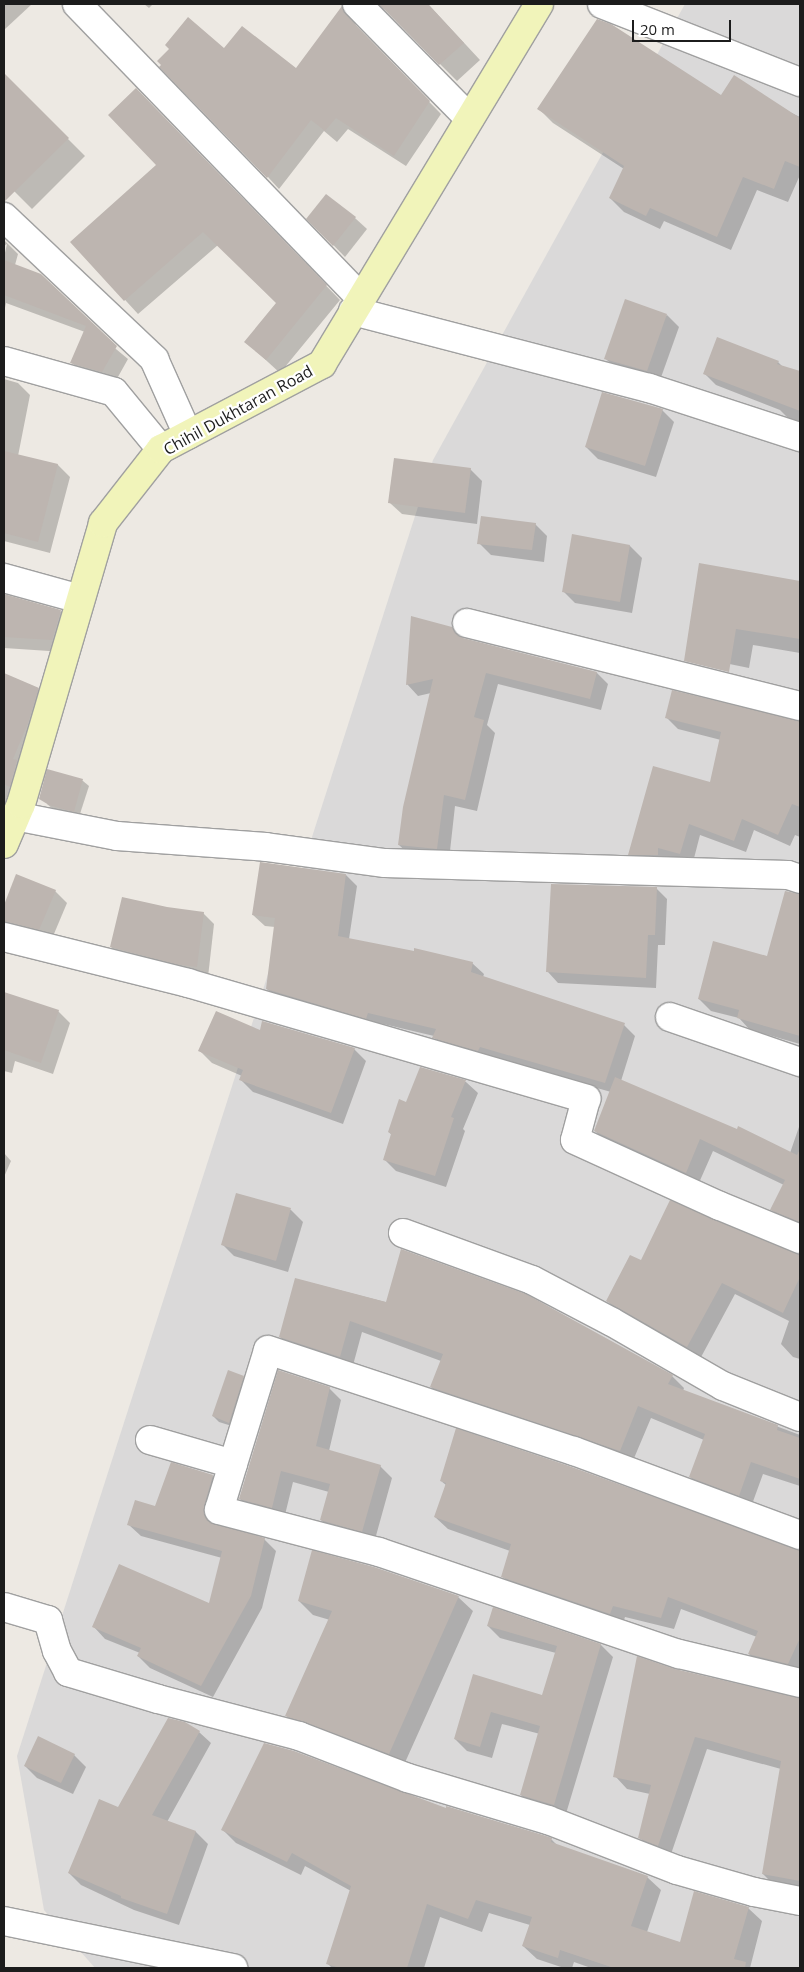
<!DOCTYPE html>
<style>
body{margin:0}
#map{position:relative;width:804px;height:1972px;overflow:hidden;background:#ede9e3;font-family:"Open Sans",sans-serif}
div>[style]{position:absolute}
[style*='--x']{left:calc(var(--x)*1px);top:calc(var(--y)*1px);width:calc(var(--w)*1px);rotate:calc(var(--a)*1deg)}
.residential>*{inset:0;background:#dad9d9}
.shadow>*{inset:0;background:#0003}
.building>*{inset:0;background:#bdb5b0}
.roads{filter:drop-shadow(1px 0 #a0a0a0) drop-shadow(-1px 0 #a0a0a0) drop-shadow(0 1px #a0a0a0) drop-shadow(0 -1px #a0a0a0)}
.street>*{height:28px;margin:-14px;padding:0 14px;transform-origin:14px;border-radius:14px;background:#fff}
.secondary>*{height:28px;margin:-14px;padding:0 14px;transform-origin:14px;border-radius:14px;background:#f1f4ba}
span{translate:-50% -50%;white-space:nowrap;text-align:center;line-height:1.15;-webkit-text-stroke:4.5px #fff;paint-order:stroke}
.street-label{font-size:16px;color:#1c1c1c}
.frame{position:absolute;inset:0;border:5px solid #1c1c1c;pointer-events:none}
.scale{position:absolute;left:632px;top:20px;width:99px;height:22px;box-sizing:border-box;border:2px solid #1c1c1c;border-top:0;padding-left:6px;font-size:15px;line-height:18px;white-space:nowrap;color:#1c1c1c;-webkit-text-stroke:4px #fff;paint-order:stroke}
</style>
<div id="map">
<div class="residential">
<div style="clip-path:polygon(685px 4px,800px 4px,800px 1968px,95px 1968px,44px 1910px,17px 1756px,433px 460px)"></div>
</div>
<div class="shadow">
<div style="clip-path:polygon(4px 4px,32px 4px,4px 30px)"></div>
<div style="clip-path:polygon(144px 4px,153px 4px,149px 8px)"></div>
<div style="clip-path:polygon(371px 4px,428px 4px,480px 60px,457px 81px,386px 10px)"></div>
<div style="clip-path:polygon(342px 8px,353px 19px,357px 28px,441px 114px,406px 166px,348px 129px,337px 142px,324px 131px,279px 189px,268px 177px,224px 50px,296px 70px)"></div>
<div style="clip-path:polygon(13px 84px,85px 156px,32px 209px,4px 181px,4px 92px)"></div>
<div style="clip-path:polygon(721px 96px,777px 106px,800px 117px,800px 175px,788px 202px,757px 190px,731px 250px,664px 221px,660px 229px,624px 212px,610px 198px,624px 169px,553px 123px,539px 109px)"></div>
<div style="clip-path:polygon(150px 104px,340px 300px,280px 373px,246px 342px,277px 303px,218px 245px,138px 314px,72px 242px,157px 165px)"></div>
<div style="clip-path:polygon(355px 218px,367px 229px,345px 257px,308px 219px)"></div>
<div style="clip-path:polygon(4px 240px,18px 254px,15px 265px,128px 359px,114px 384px,84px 375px,72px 363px,85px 332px,6px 303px,4px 313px,4px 257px,7px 244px,4px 246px)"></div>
<div style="clip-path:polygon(667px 315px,679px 327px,659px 383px,618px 371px,606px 359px)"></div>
<div style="clip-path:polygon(778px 362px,783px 367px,800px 373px,800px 422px,789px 419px,780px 410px,716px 385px,704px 373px)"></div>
<div style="clip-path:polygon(4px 379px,18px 383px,30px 395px,18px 456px,58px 465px,70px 477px,50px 553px,4px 541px)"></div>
<div style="clip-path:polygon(662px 410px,674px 422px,656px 477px,598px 459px,586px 447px)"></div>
<div style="clip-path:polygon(470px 469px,482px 481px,477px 524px,402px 514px,390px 503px)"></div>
<div style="clip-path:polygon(535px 524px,547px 536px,544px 562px,491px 555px,479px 543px)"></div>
<div style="clip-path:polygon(573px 536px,630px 546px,642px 558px,632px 613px,575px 603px,563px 591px)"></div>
<div style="clip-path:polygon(700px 564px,800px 582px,800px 653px,753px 645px,749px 668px,705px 659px)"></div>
<div style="clip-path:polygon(4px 595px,60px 611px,72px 623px,64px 652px,4px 648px)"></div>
<div style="clip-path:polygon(451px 628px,463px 639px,597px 673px,608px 684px,601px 710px,498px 684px,487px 725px,495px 733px,477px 811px,455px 806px,449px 860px,411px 856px,399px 845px,431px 693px,418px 696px,407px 684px)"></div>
<div style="clip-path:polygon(8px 676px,38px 689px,50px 700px,4px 834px,4px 686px)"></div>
<div style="clip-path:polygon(666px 717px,800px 722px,800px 837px,795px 835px,790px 846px,754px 830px,746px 852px,700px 835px,692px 866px,641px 866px,630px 854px,711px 783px,721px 740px,678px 729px)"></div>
<div style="clip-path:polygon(59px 774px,83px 781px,89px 786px,79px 817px,53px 809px,47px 804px)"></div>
<div style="clip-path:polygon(346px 875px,357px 886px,349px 939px,472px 963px,484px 974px,483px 977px,624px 1025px,635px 1036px,621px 1081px,790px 1153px,800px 1124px,800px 1229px,784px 1222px,771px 1209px,784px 1185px,713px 1151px,698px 1185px,607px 1143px,595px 1131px,611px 1092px,491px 1058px,444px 1049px,434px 1036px,379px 1023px,377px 1029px,278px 1000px,267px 989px,275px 927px,265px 926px,253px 915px)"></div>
<div style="clip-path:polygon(17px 876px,55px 891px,67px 903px,51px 941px,11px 930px,4px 922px,4px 908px)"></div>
<div style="clip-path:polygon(656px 888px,667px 899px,665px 945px,658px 945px,656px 988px,558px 983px,548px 972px)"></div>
<div style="clip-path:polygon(786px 893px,800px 897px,800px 1044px,750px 1030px,739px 1018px,711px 1011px,699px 999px,768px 957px)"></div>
<div style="clip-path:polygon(166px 909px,203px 913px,214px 924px,208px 977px,122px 957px,111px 947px)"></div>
<div style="clip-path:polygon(4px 994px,58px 1011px,70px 1023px,53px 1074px,15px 1061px,12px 1073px,4px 1071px)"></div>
<div style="clip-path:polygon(261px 1032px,354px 1049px,366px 1061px,343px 1124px,253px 1092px,241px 1080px,242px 1076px,212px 1063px,200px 1051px)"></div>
<div style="clip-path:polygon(421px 1068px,466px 1082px,478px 1093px,463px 1129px,465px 1131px,446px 1187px,396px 1171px,384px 1159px,392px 1135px,389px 1132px,407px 1103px)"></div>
<div style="clip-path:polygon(4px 1153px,11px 1161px,4px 1177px)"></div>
<div style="clip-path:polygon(237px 1194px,291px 1210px,303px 1222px,288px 1272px,234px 1256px,222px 1244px)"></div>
<div style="clip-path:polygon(794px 1255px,800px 1255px,800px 1359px,793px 1357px,781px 1344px,789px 1321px,735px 1294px,700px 1359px,620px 1313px,607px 1301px,642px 1262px)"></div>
<div style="clip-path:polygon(296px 1279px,672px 1376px,684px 1388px,683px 1391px,800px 1435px,800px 1486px,763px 1474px,751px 1507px,703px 1489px,690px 1477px,704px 1440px,651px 1418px,632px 1463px,444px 1399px,431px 1387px,441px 1361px,362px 1332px,352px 1369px,293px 1349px,280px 1337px)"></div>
<div style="clip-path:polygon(243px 1377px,249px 1382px,235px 1427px,219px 1422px,213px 1416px)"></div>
<div style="clip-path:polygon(329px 1388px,341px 1400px,329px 1451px,380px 1466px,392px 1478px,374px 1543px,333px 1532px,321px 1520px,329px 1492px,293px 1482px,284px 1519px,252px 1511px,240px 1499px)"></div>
<div style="clip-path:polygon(213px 1476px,225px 1488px,215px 1526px,264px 1539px,276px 1551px,262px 1608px,213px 1697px,150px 1668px,138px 1656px,140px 1653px,105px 1639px,94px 1627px,210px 1605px,222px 1558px,141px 1536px,129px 1525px)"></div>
<div style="clip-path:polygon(441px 1481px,800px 1551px,800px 1676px,761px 1666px,749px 1654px,757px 1637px,681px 1609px,674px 1629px,625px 1617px,622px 1626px,515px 1589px,503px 1577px,510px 1551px,448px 1529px,435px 1517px,446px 1485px)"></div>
<div style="clip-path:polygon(458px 1597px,473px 1611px,403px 1767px,301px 1730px,287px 1716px,330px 1620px,313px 1615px,299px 1601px)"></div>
<div style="clip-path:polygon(493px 1609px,601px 1645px,613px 1657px,565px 1817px,533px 1807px,521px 1795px,540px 1734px,502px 1724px,492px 1758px,467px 1751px,455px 1739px,474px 1676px,543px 1696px,556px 1653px,500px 1638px,488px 1626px)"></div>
<div style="clip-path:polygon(675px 1670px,800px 1699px,800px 1890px,775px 1886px,763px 1874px,781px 1769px,707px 1749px,670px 1857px,652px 1850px,640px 1838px,650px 1794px,627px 1789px,615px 1776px)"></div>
<div style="clip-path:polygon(199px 1732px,211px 1743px,167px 1822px,196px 1832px,208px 1844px,179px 1925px,134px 1910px,81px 1885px,69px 1873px,119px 1809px)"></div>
<div style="clip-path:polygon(74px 1755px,86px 1767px,73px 1794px,37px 1778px,25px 1766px)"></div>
<div style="clip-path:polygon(446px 1810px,543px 1836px,552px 1840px,558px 1846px,647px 1877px,661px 1890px,647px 1932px,681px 1943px,748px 1908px,762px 1921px,750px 1968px,591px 1968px,574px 1962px,572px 1968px,564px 1968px,537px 1959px,523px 1946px,530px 1925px,489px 1913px,482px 1932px,440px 1917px,424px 1968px,332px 1968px,328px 1964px,351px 1891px,305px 1866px,301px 1875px,236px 1843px,222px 1829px)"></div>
</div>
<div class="building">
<div style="clip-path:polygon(379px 4px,428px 4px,464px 43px,439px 65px)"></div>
<div style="clip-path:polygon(342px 6px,346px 15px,430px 101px,394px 156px,336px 118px,325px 131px,311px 120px,267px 178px,159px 67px,161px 65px,157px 61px,169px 49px,165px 45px,188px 17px,224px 48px,242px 26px,296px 68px)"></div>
<div style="clip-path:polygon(597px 19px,611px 24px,721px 95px,734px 75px,800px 118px,800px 167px,785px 161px,774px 189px,743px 177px,717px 237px,650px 208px,646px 216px,609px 198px,624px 166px,537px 109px)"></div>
<div style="clip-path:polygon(4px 73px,69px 138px,4px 202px)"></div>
<div style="clip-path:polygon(136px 88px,327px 285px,266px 360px,244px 342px,276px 303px,203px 232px,124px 301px,70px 242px,156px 165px,108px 115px)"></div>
<div style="clip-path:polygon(326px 194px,356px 217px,333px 246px,306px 219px)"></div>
<div style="clip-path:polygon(4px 260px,41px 274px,117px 346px,102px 372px,70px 363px,86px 326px,4px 295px)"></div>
<div style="clip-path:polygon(625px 299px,667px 314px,647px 371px,604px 359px)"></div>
<div style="clip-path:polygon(717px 337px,779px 361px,777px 364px,800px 371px,800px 411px,703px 374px)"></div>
<div style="clip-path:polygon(602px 392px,663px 409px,645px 466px,585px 447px)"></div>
<div style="clip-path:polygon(4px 451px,58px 464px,38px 542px,4px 533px)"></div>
<div style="clip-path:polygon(394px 458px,471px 468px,465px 513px,388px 503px)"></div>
<div style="clip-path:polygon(481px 516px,536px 523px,532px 550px,477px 544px)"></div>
<div style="clip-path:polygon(572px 534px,630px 545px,620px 602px,562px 592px)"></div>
<div style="clip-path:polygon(699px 563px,800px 581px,800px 639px,736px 629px,729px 672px,684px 661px)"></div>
<div style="clip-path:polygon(4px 594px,61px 610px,52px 640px,4px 637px)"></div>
<div style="clip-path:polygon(411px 616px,452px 627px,456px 634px,463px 638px,597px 672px,590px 699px,486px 673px,474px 717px,484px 720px,465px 800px,444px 795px,437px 849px,398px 845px,403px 807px,433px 679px,406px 685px)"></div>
<div style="clip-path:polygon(4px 673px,39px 688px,28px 723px,13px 759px,17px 760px,10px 787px,4px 784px)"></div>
<div style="clip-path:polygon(672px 690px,800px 721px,800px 807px,792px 804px,778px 835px,742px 819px,734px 841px,689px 824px,680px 854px,658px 848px,658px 855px,628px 855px,653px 766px,710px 782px,721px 732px,665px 718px)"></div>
<div style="clip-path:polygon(47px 769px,83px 779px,74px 812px,49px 805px,39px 799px)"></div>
<div style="clip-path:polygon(260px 862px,346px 874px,338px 936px,414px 951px,414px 948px,473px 962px,471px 972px,625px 1023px,605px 1083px,480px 1047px,478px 1051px,432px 1038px,436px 1029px,368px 1013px,366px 1019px,266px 989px,275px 918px,252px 915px)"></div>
<div style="clip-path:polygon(16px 874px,56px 890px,39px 930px,4px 921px,4px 905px)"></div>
<div style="clip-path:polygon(551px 884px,657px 887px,655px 935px,648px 935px,646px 978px,546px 972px)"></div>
<div style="clip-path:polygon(785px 891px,800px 894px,800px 1036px,737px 1018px,739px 1010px,698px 999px,713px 941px,767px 956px)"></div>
<div style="clip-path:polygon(122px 897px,167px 907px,204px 912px,197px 967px,175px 964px,110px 947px)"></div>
<div style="clip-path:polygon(4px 992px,59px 1010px,41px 1063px,4px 1050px)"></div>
<div style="clip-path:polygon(216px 1011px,260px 1030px,262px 1021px,355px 1048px,331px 1113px,239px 1080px,243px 1070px,198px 1051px)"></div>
<div style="clip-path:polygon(420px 1067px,466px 1080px,451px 1117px,454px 1118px,435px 1176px,383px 1160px,391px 1134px,388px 1132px,399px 1099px,406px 1102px)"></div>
<div style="clip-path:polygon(615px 1077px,737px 1129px,738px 1126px,797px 1155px,800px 1149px,800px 1222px,770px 1210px,785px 1180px,700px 1139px,686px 1173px,594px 1131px)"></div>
<div style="clip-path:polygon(236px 1193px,291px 1208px,276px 1261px,221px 1245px)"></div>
<div style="clip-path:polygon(670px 1200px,800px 1254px,800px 1277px,783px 1313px,722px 1283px,687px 1347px,606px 1301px,630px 1255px,641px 1260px)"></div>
<div style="clip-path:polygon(401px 1249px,526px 1294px,673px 1375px,668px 1384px,778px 1425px,777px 1430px,800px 1438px,800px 1479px,751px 1462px,739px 1496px,689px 1477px,705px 1434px,638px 1406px,620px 1451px,430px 1387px,443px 1354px,350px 1321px,340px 1357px,279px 1337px,295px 1278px,386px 1302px)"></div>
<div style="clip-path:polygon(228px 1370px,244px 1376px,229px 1423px,212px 1416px)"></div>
<div style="clip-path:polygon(278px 1370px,330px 1387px,316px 1446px,381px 1465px,362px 1532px,320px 1520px,330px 1484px,281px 1471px,272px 1508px,239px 1499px)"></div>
<div style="clip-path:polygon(456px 1428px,569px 1466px,800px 1550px,800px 1638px,788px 1664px,748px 1654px,758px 1631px,668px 1597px,661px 1618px,613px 1606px,610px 1614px,501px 1577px,511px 1544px,434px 1517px,446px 1483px,440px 1481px)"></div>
<div style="clip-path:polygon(171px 1462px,213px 1475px,204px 1506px,204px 1514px,208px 1521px,265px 1538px,251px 1596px,201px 1686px,137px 1656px,141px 1648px,92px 1627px,119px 1564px,209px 1603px,222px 1551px,127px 1525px,135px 1500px,155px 1506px)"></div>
<div style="clip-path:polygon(312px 1550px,374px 1567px,459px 1596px,389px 1754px,285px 1716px,332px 1611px,298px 1601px)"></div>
<div style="clip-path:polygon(493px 1607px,601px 1644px,554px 1805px,520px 1795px,540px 1726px,491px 1712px,480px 1747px,454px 1739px,473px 1674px,542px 1695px,557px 1646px,487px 1626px)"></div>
<div style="clip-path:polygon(637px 1656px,675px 1669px,800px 1698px,800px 1881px,762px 1874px,781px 1761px,711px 1741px,695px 1737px,658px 1846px,638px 1838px,651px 1785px,613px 1777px)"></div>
<div style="clip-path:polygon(168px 1718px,185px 1722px,200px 1731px,152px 1815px,196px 1831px,167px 1914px,121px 1898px,121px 1896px,68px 1873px,99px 1799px,118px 1807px)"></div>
<div style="clip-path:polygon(38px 1736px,75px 1754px,61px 1783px,24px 1766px)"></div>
<div style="clip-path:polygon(264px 1743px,294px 1751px,446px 1808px,446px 1806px,543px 1835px,552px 1838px,551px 1842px,648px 1876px,631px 1926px,680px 1942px,694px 1891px,749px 1907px,734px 1959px,746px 1962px,745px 1968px,614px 1968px,560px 1950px,558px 1958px,522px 1946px,532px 1917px,476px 1900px,468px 1919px,427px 1904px,407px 1968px,340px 1968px,326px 1964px,351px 1886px,292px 1853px,287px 1862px,221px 1830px)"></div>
</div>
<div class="roads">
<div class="street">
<div style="--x:77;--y:4;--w:409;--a:46"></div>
<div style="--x:357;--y:4;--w:160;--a:45.5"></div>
<div style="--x:602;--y:4;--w:213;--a:21.5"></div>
<div style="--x:4;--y:217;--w:207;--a:43.4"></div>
<div style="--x:154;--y:359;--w:83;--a:65.9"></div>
<div style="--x:353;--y:311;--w:306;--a:14.6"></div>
<div style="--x:649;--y:388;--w:159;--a:18"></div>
<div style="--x:4;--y:361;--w:114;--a:15.7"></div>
<div style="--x:114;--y:392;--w:74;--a:50.5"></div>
<div style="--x:4;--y:578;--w:79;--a:15.4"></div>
<div style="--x:467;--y:623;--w:343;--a:14"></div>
<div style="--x:15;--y:816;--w:104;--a:11.1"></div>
<div style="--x:117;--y:836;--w:149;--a:4.2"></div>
<div style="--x:266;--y:847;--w:120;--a:7.7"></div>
<div style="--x:385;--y:863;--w:403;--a:1.7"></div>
<div style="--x:788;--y:875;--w:13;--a:18"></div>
<div style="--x:4;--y:937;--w:190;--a:14"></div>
<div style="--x:188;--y:983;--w:415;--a:16.2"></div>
<div style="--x:586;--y:1099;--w:42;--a:105"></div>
<div style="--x:575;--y:1140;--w:159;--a:24.5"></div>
<div style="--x:720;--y:1206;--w:87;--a:22.4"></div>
<div style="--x:670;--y:1017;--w:138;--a:19.1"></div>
<div style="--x:403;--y:1233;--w:137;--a:20"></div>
<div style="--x:532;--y:1280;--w:90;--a:27.7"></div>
<div style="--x:612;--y:1322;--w:128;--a:30"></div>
<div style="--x:723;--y:1386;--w:83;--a:21.9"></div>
<div style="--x:150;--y:1440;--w:86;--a:16.1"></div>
<div style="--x:233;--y:1464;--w:48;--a:106.9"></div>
<div style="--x:219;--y:1510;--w:165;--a:14.7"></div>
<div style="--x:379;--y:1552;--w:317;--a:18.8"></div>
<div style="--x:679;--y:1654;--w:124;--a:13.5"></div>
<div style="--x:233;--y:1464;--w:119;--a:-72.9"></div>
<div style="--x:268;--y:1350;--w:322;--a:18.3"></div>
<div style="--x:574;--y:1451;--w:241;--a:20.4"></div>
<div style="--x:4;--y:1607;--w:46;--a:16.5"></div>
<div style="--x:48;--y:1620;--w:32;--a:74"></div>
<div style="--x:57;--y:1651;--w:24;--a:62"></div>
<div style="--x:68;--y:1672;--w:94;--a:16.7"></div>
<div style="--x:158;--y:1699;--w:146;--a:14.7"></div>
<div style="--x:299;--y:1736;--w:117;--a:21.1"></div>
<div style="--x:408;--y:1778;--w:146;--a:16.7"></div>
<div style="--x:548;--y:1820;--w:138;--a:21.2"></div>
<div style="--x:677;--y:1870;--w:80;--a:15.9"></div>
<div style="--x:754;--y:1892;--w:47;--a:11.1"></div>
<div style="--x:4;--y:1921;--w:234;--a:11.6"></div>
</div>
<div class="secondary">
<div style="--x:4;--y:844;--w:43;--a:-67"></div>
<div style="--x:21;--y:804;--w:293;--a:-73.7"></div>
<div style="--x:103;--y:523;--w:94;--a:-51.9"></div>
<div style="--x:161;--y:449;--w:182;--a:-27.8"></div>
<div style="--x:322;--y:364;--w:420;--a:-58.9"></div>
</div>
</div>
<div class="street-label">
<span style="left:238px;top:410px;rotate:-29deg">Chihil Dukhtaran Road</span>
</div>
<div class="frame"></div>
<div class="scale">20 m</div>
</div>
